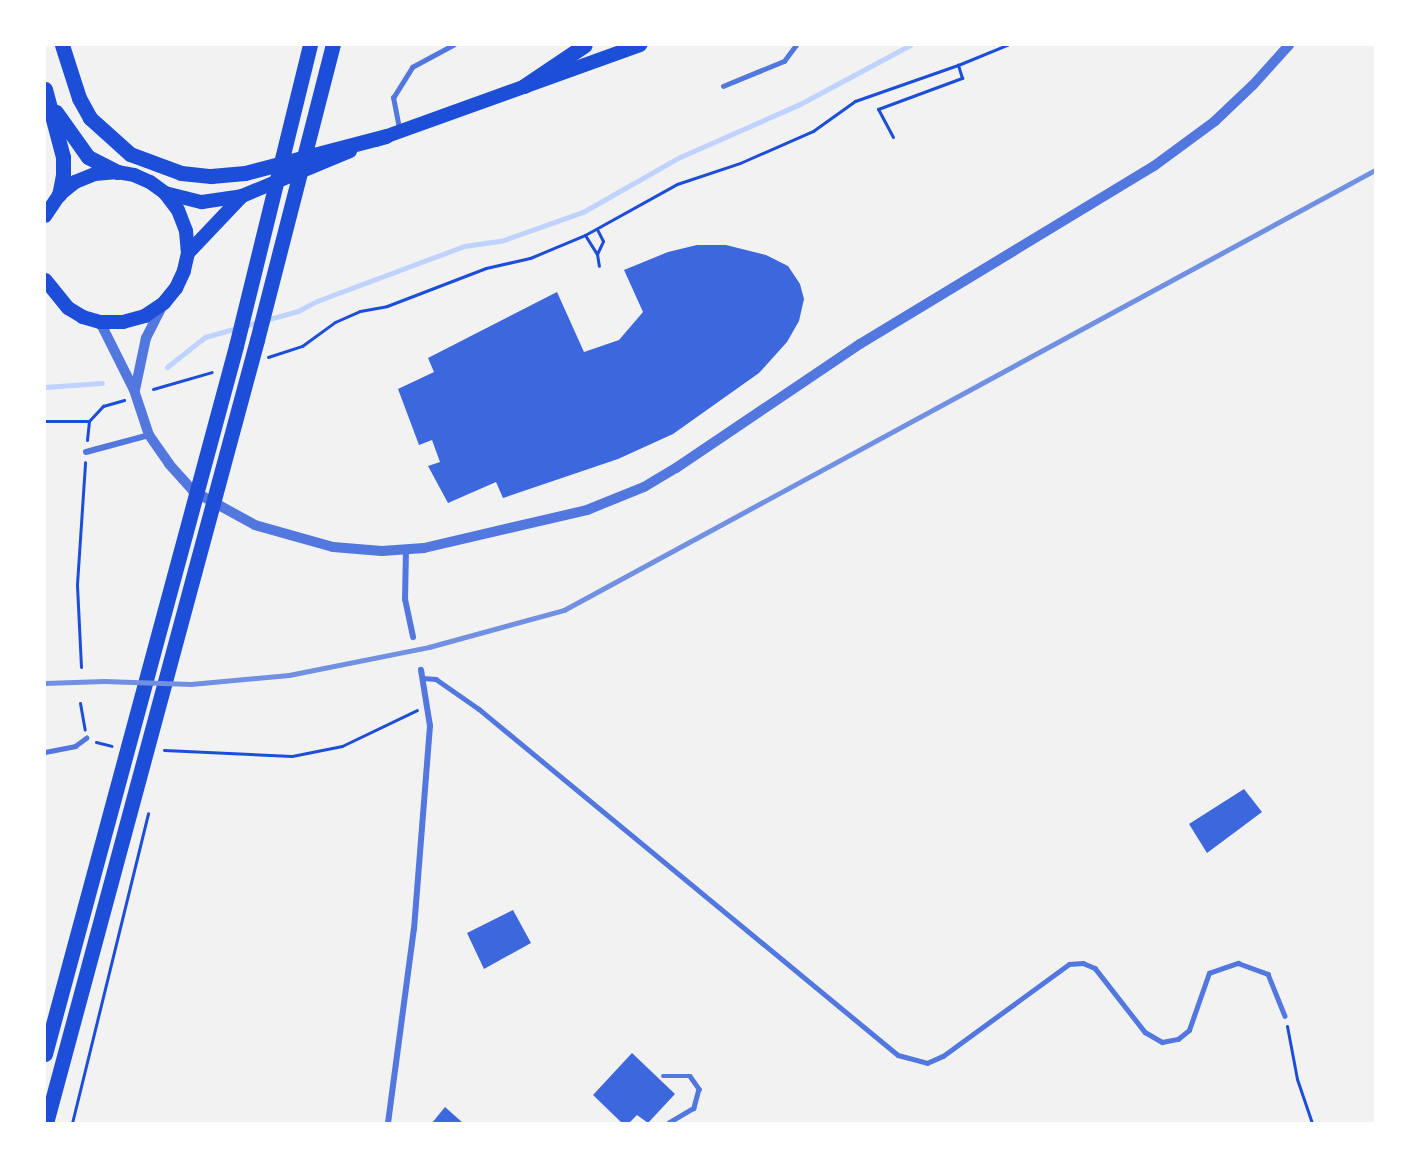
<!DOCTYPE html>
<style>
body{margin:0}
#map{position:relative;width:1420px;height:1168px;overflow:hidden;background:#f2f2f2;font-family:"Open Sans",sans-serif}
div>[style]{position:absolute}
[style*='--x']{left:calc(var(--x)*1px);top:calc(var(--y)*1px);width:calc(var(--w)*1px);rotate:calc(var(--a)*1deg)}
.stream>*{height:5px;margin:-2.5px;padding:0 2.5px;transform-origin:2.5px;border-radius:2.5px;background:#bfd3fe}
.building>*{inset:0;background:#3d67dc}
.path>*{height:3px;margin:-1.5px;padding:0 1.5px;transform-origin:1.5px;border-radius:1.5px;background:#1d4ed8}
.service>*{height:4.5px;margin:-2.25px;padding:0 2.25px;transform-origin:2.25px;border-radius:2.25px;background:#5277de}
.minor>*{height:6px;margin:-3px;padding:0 3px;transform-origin:3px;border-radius:3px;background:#5277de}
.tertiary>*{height:10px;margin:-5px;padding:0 5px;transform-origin:5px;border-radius:5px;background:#5277de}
.primary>*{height:14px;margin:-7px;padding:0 7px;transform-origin:7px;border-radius:7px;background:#1d4ed8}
.motorway>*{height:15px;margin:-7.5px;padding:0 7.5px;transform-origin:7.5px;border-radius:7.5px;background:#1d4ed8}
.rail>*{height:4.5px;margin:-2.25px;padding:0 2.25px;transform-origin:2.25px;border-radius:2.25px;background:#7290e2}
span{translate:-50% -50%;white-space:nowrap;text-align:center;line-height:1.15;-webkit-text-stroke:4.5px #fff;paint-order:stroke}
.frame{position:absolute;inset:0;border:46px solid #fff;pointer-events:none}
</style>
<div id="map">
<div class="stream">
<div style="--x:167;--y:367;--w:48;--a:-38.3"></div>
<div style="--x:205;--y:337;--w:97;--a:-15.6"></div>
<div style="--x:298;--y:311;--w:21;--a:-28"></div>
<div style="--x:317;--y:301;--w:157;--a:-20.5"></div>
<div style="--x:464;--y:246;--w:37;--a:-8"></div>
<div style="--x:501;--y:241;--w:87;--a:-19.5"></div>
<div style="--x:583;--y:212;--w:112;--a:-29.6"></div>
<div style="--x:680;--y:157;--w:131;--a:-23.8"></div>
<div style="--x:800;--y:104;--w:125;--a:-28.2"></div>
<div style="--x:45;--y:387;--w:57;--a:-4"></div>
</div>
<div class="building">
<div style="clip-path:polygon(697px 245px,726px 245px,766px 255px,788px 266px,800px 284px,804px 299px,799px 321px,787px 342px,759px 373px,673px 434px,618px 459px,503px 498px,496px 482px,448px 503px,428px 466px,440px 462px,432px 440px,419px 445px,398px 389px,434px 372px,428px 358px,557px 292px,584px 352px,619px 340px,643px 312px,624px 270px,668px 252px)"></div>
<div style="clip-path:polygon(1244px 789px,1262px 812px,1207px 853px,1189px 824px)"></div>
<div style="clip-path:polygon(513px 910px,531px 943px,484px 969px,467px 933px)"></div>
<div style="clip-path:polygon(632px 1053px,675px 1094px,648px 1123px,637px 1115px,629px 1123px,622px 1123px,593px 1095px)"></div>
<div style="clip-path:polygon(445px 1107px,463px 1123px,432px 1123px)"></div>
</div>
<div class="path">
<div style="--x:893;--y:137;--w:32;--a:-118"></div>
<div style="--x:878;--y:109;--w:90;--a:-20.3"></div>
<div style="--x:962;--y:78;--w:14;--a:-107"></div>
<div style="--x:585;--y:235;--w:22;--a:58"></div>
<div style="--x:597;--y:254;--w:12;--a:81"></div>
<div style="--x:597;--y:254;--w:14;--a:-65"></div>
<div style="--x:603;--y:241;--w:13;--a:-117"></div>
<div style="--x:268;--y:357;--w:36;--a:-18"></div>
<div style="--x:302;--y:346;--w:41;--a:-36"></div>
<div style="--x:335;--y:322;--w:27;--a:-24"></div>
<div style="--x:360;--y:311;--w:27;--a:-10"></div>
<div style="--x:387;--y:306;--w:106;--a:-21"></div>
<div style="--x:486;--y:268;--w:45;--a:-12.8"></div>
<div style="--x:530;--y:258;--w:60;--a:-22.7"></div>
<div style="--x:585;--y:235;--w:105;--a:-29"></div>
<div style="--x:677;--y:184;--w:66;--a:-18.4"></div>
<div style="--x:740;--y:163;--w:80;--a:-23.7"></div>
<div style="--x:813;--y:131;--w:52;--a:-35.5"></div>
<div style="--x:855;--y:101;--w:109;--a:-19.3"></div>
<div style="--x:958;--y:65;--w:53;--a:-22.2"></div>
<div style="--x:153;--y:389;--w:61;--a:-16.1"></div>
<div style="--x:45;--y:421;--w:44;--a:0"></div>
<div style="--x:87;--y:440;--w:19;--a:-84"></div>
<div style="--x:89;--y:421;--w:21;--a:-47"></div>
<div style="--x:103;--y:406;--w:22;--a:-16"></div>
<div style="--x:81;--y:667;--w:83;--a:-92.8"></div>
<div style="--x:77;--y:584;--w:122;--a:-86.2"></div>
<div style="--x:80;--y:703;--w:27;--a:80"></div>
<div style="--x:96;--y:742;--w:16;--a:14"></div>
<div style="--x:164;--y:750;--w:128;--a:2.7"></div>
<div style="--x:292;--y:756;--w:51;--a:-11.3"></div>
<div style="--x:342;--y:746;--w:83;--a:-25.6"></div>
<div style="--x:1287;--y:1026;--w:54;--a:79.3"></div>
<div style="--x:1297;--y:1079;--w:46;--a:71.2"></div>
<div style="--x:72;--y:1123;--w:319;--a:-76.2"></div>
</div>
<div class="service">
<div style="--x:723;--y:86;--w:66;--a:-22.3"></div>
<div style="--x:784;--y:61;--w:20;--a:-53"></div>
<div style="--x:399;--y:128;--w:31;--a:-101"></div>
<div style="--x:393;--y:98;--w:36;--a:-58"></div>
<div style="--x:412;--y:67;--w:47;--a:-28.2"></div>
<div style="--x:422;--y:678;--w:14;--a:4"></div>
<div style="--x:436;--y:679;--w:52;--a:34.9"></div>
<div style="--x:479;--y:709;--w:543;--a:39.55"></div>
<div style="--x:898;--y:1055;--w:30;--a:15"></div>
<div style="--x:927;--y:1063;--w:17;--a:-24"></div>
<div style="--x:943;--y:1056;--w:156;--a:-36.1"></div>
<div style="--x:1069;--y:964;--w:14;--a:-4"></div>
<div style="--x:1083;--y:963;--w:13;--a:23"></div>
<div style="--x:1095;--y:968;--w:81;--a:52"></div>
<div style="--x:1145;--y:1032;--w:20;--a:30"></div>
<div style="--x:1162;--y:1042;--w:16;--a:-11"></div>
<div style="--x:1178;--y:1039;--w:14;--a:-39"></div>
<div style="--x:1189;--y:1030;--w:60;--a:-70.7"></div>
<div style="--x:1209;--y:973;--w:31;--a:-19"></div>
<div style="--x:1238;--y:963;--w:32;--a:20"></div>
<div style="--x:1268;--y:974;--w:45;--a:68"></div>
<div style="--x:45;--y:752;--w:31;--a:-11"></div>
<div style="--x:75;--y:746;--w:14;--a:-36"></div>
<div style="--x:663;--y:1076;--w:27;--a:0"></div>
<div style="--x:690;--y:1076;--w:16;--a:55"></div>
<div style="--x:699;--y:1089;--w:20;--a:105"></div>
<div style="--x:694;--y:1108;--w:29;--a:149"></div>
</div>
<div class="minor">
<div style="--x:86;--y:452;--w:65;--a:-15.1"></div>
<div style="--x:406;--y:549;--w:50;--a:91.1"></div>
<div style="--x:405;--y:599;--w:39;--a:78"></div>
<div style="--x:388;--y:1123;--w:196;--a:-82.4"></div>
<div style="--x:414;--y:929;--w:204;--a:-85.5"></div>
<div style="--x:430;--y:726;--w:57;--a:-99.1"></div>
</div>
<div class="tertiary">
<div style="--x:100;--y:322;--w:76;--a:63.4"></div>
<div style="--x:134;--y:390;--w:47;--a:71.6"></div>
<div style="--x:149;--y:435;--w:35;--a:55"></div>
<div style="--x:169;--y:464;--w:36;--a:48"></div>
<div style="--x:193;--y:491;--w:71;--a:28.7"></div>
<div style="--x:255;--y:525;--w:81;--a:15.8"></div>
<div style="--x:333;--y:547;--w:49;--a:4.7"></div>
<div style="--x:382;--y:551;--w:42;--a:-4.1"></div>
<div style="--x:424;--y:548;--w:167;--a:-13.1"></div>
<div style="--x:587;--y:510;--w:61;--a:-22"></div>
<div style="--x:644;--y:487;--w:37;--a:-31"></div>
<div style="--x:676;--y:468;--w:222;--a:-34"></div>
<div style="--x:860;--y:344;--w:344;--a:-31.2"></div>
<div style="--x:1154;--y:166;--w:76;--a:-36.4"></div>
<div style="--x:1215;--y:121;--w:52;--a:-43.5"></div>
<div style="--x:1253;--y:85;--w:54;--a:-48"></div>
<div style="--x:135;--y:390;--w:53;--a:-78.1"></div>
<div style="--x:146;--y:338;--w:39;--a:-63"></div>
</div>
<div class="primary">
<div style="--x:376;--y:140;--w:281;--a:-19.8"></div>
<div style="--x:165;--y:193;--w:38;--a:14"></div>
<div style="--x:202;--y:202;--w:40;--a:-8.5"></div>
<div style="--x:242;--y:196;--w:117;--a:-22.6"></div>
<div style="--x:45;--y:216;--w:25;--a:-56"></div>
<div style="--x:59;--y:195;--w:21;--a:-39"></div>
<div style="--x:75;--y:182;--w:22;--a:-22"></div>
<div style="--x:95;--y:174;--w:22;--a:-5"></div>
<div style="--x:117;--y:172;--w:17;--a:10"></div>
<div style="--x:134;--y:175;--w:17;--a:24"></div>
<div style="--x:150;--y:182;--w:19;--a:36"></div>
<div style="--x:165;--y:193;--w:21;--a:53"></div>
<div style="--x:178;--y:210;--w:22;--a:69"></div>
<div style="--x:186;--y:231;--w:22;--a:85"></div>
<div style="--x:188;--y:253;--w:18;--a:103"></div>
<div style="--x:184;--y:271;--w:19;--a:115"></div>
<div style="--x:176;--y:288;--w:19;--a:129"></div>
<div style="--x:164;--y:303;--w:23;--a:146"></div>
<div style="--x:145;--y:316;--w:23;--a:165"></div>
<div style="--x:123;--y:322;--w:23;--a:180"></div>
<div style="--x:100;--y:322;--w:18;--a:-164"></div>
<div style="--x:83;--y:317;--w:17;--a:-149"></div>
<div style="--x:68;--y:308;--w:36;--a:-129"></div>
<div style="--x:188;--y:253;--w:79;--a:-46.5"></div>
</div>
<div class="motorway">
<div style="--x:62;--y:45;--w:56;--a:72.2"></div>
<div style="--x:79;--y:98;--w:23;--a:61"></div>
<div style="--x:90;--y:118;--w:54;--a:42"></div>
<div style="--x:130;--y:154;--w:54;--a:20.4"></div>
<div style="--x:181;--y:173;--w:30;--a:6"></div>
<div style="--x:211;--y:176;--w:34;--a:-5"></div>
<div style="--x:245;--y:173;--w:146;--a:-14.7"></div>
<div style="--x:524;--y:86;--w:73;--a:-33.9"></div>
<div style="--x:45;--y:89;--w:70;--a:75.2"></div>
<div style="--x:63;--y:157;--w:18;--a:90"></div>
<div style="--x:63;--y:175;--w:20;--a:101"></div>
<div style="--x:56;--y:112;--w:55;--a:54.6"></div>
<div style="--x:88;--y:157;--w:33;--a:27"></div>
<div style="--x:45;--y:1054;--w:733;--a:-74.9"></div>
<div style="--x:236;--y:346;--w:310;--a:-76.2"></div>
<div style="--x:46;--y:1123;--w:811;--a:-74.92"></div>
<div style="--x:257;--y:340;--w:305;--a:-75.6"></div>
</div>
<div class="rail">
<div style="--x:45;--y:683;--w:59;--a:-1.9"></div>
<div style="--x:104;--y:681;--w:87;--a:2"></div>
<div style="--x:191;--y:684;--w:98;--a:-5.2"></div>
<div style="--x:289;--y:675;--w:143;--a:-11.3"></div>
<div style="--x:429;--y:647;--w:140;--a:-15.3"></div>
<div style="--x:564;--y:610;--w:923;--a:-28.48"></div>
</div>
<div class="frame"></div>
</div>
